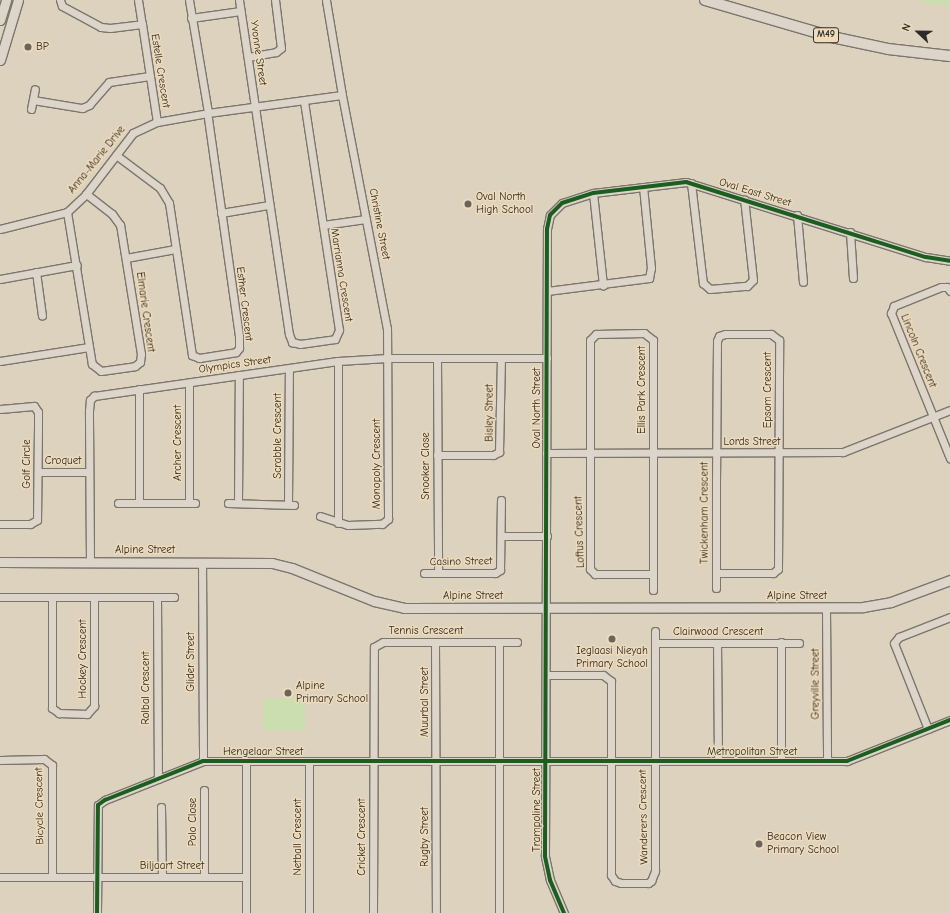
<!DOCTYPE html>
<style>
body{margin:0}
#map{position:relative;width:950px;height:913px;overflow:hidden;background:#ddd2bd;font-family:"Comic Neue",sans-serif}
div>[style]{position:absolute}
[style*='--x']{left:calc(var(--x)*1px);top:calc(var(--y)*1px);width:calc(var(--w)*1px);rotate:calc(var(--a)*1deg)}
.green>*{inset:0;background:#cbdeb0}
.roads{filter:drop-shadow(1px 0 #7b766d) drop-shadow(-1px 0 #7b766d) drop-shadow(0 1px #7b766d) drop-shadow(0 -1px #7b766d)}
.street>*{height:7px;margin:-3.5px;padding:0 3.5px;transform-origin:3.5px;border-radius:3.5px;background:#ddd5c9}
.secondary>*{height:9px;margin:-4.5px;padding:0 4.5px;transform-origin:4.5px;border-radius:4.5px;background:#ddd5c9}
.primary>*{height:10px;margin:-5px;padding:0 5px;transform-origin:5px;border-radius:5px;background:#ddd5c9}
.cycleway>*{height:4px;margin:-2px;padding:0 2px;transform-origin:2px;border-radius:2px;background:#1b5e20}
.dots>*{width:11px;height:11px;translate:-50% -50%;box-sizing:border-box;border:2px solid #efdbb9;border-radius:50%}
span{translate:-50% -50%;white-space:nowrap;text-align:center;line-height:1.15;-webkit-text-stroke:3px #efdbb9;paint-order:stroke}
.shield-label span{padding:1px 3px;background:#efdbb9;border:1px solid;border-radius:3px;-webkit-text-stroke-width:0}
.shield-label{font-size:10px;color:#2b2b2b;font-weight:700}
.poi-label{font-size:11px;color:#2b2b2b}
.left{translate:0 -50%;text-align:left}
.street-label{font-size:11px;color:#2b2b2b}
.north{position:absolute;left:898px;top:12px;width:40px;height:40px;-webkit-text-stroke:3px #efdbb9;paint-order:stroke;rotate:292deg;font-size:11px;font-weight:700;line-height:16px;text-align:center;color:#2b2b2b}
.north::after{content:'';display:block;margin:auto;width:14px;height:18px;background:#2b2b2b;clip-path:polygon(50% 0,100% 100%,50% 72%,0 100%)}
</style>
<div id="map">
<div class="green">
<div style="clip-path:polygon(915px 0,950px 0,950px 7px)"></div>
<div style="clip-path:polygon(263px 699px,305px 699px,305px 730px,263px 730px)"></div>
</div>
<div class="roads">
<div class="street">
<div style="--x:60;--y:0;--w:6;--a:72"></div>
<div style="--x:62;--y:6;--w:44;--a:28.3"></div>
<div style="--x:101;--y:27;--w:9;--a:6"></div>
<div style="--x:110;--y:28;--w:32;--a:-7"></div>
<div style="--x:142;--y:24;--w:99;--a:81.3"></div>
<div style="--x:138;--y:0;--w:24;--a:81"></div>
<div style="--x:189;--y:0;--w:114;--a:80.4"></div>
<div style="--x:239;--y:0;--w:338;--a:81.5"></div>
<div style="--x:289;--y:334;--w:9;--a:69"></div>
<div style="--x:292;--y:342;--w:8;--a:14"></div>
<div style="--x:300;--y:344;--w:35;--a:-8"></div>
<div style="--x:335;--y:339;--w:10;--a:-66"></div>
<div style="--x:339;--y:330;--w:231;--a:-98.7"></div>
<div style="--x:191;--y:18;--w:50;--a:-8"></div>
<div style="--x:248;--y:57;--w:28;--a:-10"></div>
<div style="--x:276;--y:52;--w:6;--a:-39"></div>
<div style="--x:281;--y:48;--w:48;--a:-97.1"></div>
<div style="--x:33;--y:100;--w:50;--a:9.3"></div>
<div style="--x:82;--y:108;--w:8;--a:-23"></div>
<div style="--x:89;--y:105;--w:30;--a:-49"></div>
<div style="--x:109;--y:82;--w:41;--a:-8.3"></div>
<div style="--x:31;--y:109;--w:20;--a:-79"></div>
<div style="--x:208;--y:113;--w:135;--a:-7.7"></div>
<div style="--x:116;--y:155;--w:55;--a:36.9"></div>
<div style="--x:160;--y:188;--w:17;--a:59"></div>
<div style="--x:169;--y:203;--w:154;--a:81.4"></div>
<div style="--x:192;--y:355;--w:8;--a:23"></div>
<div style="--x:199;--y:358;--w:37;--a:-9"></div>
<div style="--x:236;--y:352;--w:5;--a:-53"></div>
<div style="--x:239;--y:348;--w:12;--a:-90"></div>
<div style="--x:239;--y:336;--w:220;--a:-98.1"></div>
<div style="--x:691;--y:183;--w:101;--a:83.2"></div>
<div style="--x:703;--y:283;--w:9;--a:41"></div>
<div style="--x:710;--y:289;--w:37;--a:-5"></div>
<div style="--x:747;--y:286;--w:8;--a:-45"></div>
<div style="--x:753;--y:280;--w:81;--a:-96.3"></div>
<div style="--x:593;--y:193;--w:93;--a:83.8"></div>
<div style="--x:67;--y:212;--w:154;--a:80.7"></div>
<div style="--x:92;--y:364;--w:11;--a:38"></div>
<div style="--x:101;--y:371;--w:34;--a:-8"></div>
<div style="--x:135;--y:366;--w:6;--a:-39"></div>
<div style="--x:140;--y:362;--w:8;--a:-83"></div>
<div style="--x:141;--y:354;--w:131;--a:-99.2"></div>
<div style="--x:120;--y:225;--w:14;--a:-126"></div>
<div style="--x:112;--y:214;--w:33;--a:-142"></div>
<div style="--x:221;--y:213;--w:49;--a:-9.5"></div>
<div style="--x:797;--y:215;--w:67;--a:84.9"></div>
<div style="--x:323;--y:225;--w:43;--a:-7.9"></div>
<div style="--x:0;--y:229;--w:69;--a:-14.2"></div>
<div style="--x:67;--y:212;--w:26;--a:-43"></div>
<div style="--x:86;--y:194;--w:77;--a:-52.4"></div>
<div style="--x:133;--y:133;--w:26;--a:-25"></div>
<div style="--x:157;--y:122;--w:47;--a:-9.9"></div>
<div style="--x:850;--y:232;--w:46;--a:86.3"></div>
<div style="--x:126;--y:258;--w:50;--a:-10.4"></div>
<div style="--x:36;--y:272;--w:44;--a:82.2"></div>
<div style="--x:0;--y:279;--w:78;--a:-10.3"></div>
<div style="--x:547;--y:291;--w:103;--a:-7.3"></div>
<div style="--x:649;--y:278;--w:10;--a:-79"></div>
<div style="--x:651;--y:268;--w:81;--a:-95.6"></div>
<div style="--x:950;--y:291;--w:5;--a:-127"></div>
<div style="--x:947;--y:287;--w:6;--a:180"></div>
<div style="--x:941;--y:287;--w:51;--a:158"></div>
<div style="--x:894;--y:306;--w:8;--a:113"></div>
<div style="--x:891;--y:313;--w:157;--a:67.9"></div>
<div style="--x:437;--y:358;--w:215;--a:89.7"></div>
<div style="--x:0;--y:361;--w:90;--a:-8.9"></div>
<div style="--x:139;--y:389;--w:114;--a:90"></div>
<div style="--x:0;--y:409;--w:34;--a:-5"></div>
<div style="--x:34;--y:406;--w:7;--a:56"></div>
<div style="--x:38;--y:412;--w:15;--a:90"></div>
<div style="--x:38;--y:427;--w:93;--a:90.6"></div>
<div style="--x:37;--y:520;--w:8;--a:150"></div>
<div style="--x:30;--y:524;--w:30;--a:180"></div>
<div style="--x:546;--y:453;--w:297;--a:-0.2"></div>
<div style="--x:843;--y:452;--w:115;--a:-21.4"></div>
<div style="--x:437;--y:455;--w:56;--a:0"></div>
<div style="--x:493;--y:455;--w:7;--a:-27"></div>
<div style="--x:499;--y:452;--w:93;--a:-88.8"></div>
<div style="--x:38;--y:472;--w:51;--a:0"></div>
<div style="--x:118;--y:503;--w:77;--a:0"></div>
<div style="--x:189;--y:503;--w:120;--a:-90"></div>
<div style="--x:228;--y:503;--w:66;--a:1.7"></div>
<div style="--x:238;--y:503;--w:128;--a:-89.6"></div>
<div style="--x:288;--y:503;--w:134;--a:-89.6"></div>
<div style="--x:320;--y:516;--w:29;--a:18"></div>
<div style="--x:348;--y:525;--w:34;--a:-2"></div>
<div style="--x:382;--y:524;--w:8;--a:-40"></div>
<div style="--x:388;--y:519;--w:6;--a:-90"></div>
<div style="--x:388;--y:513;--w:184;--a:-90.3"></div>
<div style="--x:387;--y:329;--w:238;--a:-100.9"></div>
<div style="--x:342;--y:95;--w:96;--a:-99.6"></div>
<div style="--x:338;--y:523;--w:162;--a:-90"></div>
<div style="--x:501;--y:536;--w:46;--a:0"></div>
<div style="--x:90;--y:562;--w:151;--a:-90.4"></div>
<div style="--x:89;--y:411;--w:11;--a:-85"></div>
<div style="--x:90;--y:400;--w:6;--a:-45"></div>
<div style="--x:94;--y:396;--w:246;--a:-8.2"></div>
<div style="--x:338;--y:361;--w:50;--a:-3.4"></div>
<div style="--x:388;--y:358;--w:159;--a:0"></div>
<div style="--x:202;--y:562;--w:199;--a:89.7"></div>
<div style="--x:424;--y:573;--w:71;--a:0"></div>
<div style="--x:495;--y:573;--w:6;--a:-31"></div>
<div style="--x:500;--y:570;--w:70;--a:-89.2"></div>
<div style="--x:716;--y:573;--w:57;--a:0"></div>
<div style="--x:773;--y:573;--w:6;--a:-39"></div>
<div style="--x:778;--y:569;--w:229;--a:-89.7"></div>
<div style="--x:779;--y:340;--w:10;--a:-143"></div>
<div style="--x:771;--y:334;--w:46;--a:180"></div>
<div style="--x:725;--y:334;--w:6;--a:162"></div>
<div style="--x:719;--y:336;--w:5;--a:112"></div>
<div style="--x:717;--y:341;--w:138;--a:90.4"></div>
<div style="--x:716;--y:479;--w:109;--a:90"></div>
<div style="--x:653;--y:590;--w:250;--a:-90"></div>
<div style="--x:653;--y:340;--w:11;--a:-142"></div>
<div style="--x:644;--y:333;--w:48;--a:178.8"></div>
<div style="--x:596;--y:334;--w:8;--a:135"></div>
<div style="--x:590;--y:340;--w:229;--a:90"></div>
<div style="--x:590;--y:569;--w:7;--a:45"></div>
<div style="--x:595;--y:574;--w:58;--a:0"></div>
<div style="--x:0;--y:597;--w:174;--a:0"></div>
<div style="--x:52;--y:597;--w:111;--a:90"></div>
<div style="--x:52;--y:708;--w:9;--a:36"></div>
<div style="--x:59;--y:713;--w:28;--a:2"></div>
<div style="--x:87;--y:714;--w:11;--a:-49"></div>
<div style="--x:94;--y:706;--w:109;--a:-90"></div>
<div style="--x:157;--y:597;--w:182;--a:89.7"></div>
<div style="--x:826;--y:608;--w:153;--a:89.6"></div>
<div style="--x:435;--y:642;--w:271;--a:89.8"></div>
<div style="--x:781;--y:642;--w:119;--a:90"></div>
<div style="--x:655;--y:643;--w:144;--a:0"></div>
<div style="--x:717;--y:643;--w:118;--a:89.5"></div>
<div style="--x:546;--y:675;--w:57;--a:0"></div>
<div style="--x:603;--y:675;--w:10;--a:37"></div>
<div style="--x:611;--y:681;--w:194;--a:90"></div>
<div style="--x:611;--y:875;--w:7;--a:56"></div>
<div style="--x:615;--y:881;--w:6;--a:18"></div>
<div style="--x:621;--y:883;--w:27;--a:0"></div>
<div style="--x:648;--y:883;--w:4;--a:-34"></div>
<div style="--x:651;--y:881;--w:11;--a:-68"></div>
<div style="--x:655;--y:871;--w:240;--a:-90"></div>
<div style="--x:928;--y:729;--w:92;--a:-111.6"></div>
<div style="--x:894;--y:643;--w:8;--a:-50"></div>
<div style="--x:899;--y:637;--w:55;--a:-21.4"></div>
<div style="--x:0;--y:760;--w:44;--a:-1.3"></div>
<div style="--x:44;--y:759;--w:10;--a:37"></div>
<div style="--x:52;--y:765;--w:112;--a:90"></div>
<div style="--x:246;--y:761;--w:152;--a:90"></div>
<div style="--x:309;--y:761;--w:152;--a:90"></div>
<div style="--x:204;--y:790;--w:87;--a:90"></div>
<div style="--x:161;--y:807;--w:70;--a:89.2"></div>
<div style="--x:0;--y:877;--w:246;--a:0"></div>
<div style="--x:97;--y:913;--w:108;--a:-89.5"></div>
<div style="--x:98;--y:805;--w:9;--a:-36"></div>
<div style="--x:105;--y:800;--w:105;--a:-21.7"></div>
<div style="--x:203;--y:761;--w:644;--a:0"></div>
<div style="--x:847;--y:761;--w:111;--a:-21.7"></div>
<div style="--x:373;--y:913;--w:266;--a:-89.8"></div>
<div style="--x:374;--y:647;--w:10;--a:-29"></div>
<div style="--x:383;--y:642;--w:134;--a:0"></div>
<div style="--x:499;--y:913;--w:271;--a:-90"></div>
<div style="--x:564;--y:913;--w:36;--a:-113"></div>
<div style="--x:550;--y:880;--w:25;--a:-102"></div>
<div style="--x:545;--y:856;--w:627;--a:-89.82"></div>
<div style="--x:547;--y:229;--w:14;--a:-78"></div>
<div style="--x:550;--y:215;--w:17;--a:-45"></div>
<div style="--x:562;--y:203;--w:33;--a:-18"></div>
<div style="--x:593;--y:193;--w:94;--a:-6.7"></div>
<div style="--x:686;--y:182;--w:251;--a:17.4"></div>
<div style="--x:926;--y:257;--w:24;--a:9"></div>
</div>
<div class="secondary">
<div style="--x:0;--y:20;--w:21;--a:-73"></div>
<div style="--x:0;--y:60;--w:63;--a:-73.3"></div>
<div style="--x:0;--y:562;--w:272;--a:0.2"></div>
<div style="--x:272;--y:563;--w:21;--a:14"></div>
<div style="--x:292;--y:568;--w:88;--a:21.9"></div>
<div style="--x:374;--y:601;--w:31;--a:13"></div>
<div style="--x:404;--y:608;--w:459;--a:-0.1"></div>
<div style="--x:863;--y:607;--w:28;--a:-10"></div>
<div style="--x:891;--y:602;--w:63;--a:-20.4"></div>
</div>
<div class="primary">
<div style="--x:705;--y:0;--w:132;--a:16.2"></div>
<div style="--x:832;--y:37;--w:57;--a:12.1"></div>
<div style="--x:888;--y:49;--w:62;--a:6.4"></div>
</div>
</div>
<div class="cycleway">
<div style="--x:97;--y:913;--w:108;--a:-89.5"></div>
<div style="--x:98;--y:805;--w:9;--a:-36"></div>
<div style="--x:105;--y:800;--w:105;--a:-21.7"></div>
<div style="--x:203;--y:761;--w:644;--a:0"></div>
<div style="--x:847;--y:761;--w:111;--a:-21.7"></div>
<div style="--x:564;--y:913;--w:36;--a:-113"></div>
<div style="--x:550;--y:880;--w:25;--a:-102"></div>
<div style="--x:545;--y:856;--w:627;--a:-89.82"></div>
<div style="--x:547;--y:229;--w:14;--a:-78"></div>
<div style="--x:550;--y:215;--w:17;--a:-45"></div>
<div style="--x:562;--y:203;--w:33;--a:-18"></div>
<div style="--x:593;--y:193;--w:94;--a:-6.7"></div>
<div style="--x:686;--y:182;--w:251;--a:17.4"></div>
<div style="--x:926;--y:257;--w:24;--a:9"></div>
</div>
<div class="dots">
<div style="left:28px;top:47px;background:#69655e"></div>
<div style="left:468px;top:204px;background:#69655e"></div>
<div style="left:612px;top:639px;background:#69655e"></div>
<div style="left:288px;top:693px;background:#69655e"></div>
<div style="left:759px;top:844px;background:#69655e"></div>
</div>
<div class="shield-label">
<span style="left:826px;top:35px">M49</span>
</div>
<div class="poi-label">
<span class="left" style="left:36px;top:47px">BP</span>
<span class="left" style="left:476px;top:204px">Oval North<br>High School</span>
<span style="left:612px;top:658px">Ieglaasi Nieyah<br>Primary School</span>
<span class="left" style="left:296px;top:693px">Alpine<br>Primary School</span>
<span class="left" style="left:767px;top:844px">Beacon View<br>Primary School</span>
</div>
<div class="street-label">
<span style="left:258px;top:53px;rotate:82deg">Yvonne Street</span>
<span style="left:160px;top:71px;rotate:81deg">Estelle Crescent</span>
<span style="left:97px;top:160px;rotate:-51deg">Anna-Marie Drive</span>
<span style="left:755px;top:193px;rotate:17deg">Oval East Street</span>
<span style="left:379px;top:224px;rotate:79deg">Christine Street</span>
<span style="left:341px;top:275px;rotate:81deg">Marrianna Crescent</span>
<span style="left:244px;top:304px;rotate:83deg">Esther Crescent</span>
<span style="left:145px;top:312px;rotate:82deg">Elmarie Crescent</span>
<span style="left:918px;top:351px;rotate:68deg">Lincoln Crescent</span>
<span style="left:235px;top:365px;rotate:-8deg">Olympics Street</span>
<span style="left:642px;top:390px;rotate:-90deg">Ellis Park Crescent</span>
<span style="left:768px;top:390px;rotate:-90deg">Epsom Crescent</span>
<span style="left:537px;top:408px;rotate:-90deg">Oval North Street</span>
<span style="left:490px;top:413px;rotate:-90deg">Bisley Street</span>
<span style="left:278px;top:436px;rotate:-90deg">Scrabble Crescent</span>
<span style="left:752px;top:442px">Lords Street</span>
<span style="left:178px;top:443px;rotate:-90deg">Archer Crescent</span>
<span style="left:63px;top:461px">Croquet</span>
<span style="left:27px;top:464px;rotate:-90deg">Golf Circle</span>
<span style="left:377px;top:464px;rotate:-90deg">Monopoly Crescent</span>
<span style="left:426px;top:466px;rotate:-90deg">Snooker Close</span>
<span style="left:705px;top:513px;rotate:-90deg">Twickenham Crescent</span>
<span style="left:580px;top:532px;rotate:-92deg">Loftus Crescent</span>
<span style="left:145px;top:550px">Alpine Street</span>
<span style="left:461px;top:562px;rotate:-1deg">Casino Street</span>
<span style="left:473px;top:596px">Alpine Street</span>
<span style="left:797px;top:596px">Alpine Street</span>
<span style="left:426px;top:631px">Tennis Crescent</span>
<span style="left:718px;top:632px">Clairwood Crescent</span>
<span style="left:83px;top:659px;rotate:-90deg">Hockey Crescent</span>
<span style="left:191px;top:662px;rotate:-90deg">Glider Street</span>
<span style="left:816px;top:684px;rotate:-90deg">Greyville Street</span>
<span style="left:146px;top:688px;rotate:-90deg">Rolbal Crescent</span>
<span style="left:425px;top:702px;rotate:-90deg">Muurbal Street</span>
<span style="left:263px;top:752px">Hengelaar Street</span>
<span style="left:752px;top:752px">Metropolitan Street</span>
<span style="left:40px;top:806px;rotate:-91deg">Bicycle Crescent</span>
<span style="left:537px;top:810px;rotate:-90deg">Trampoline Street</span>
<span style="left:644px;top:817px;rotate:-91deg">Wanderers Crescent</span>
<span style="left:193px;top:822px;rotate:-90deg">Polo Close</span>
<span style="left:298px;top:837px;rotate:-90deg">Netball Crescent</span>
<span style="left:362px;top:837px;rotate:-90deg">Cricket Crescent</span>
<span style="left:425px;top:837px;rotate:-90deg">Rugby Street</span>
<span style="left:172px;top:866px">Biljaart Street</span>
</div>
<div class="north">N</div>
</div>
